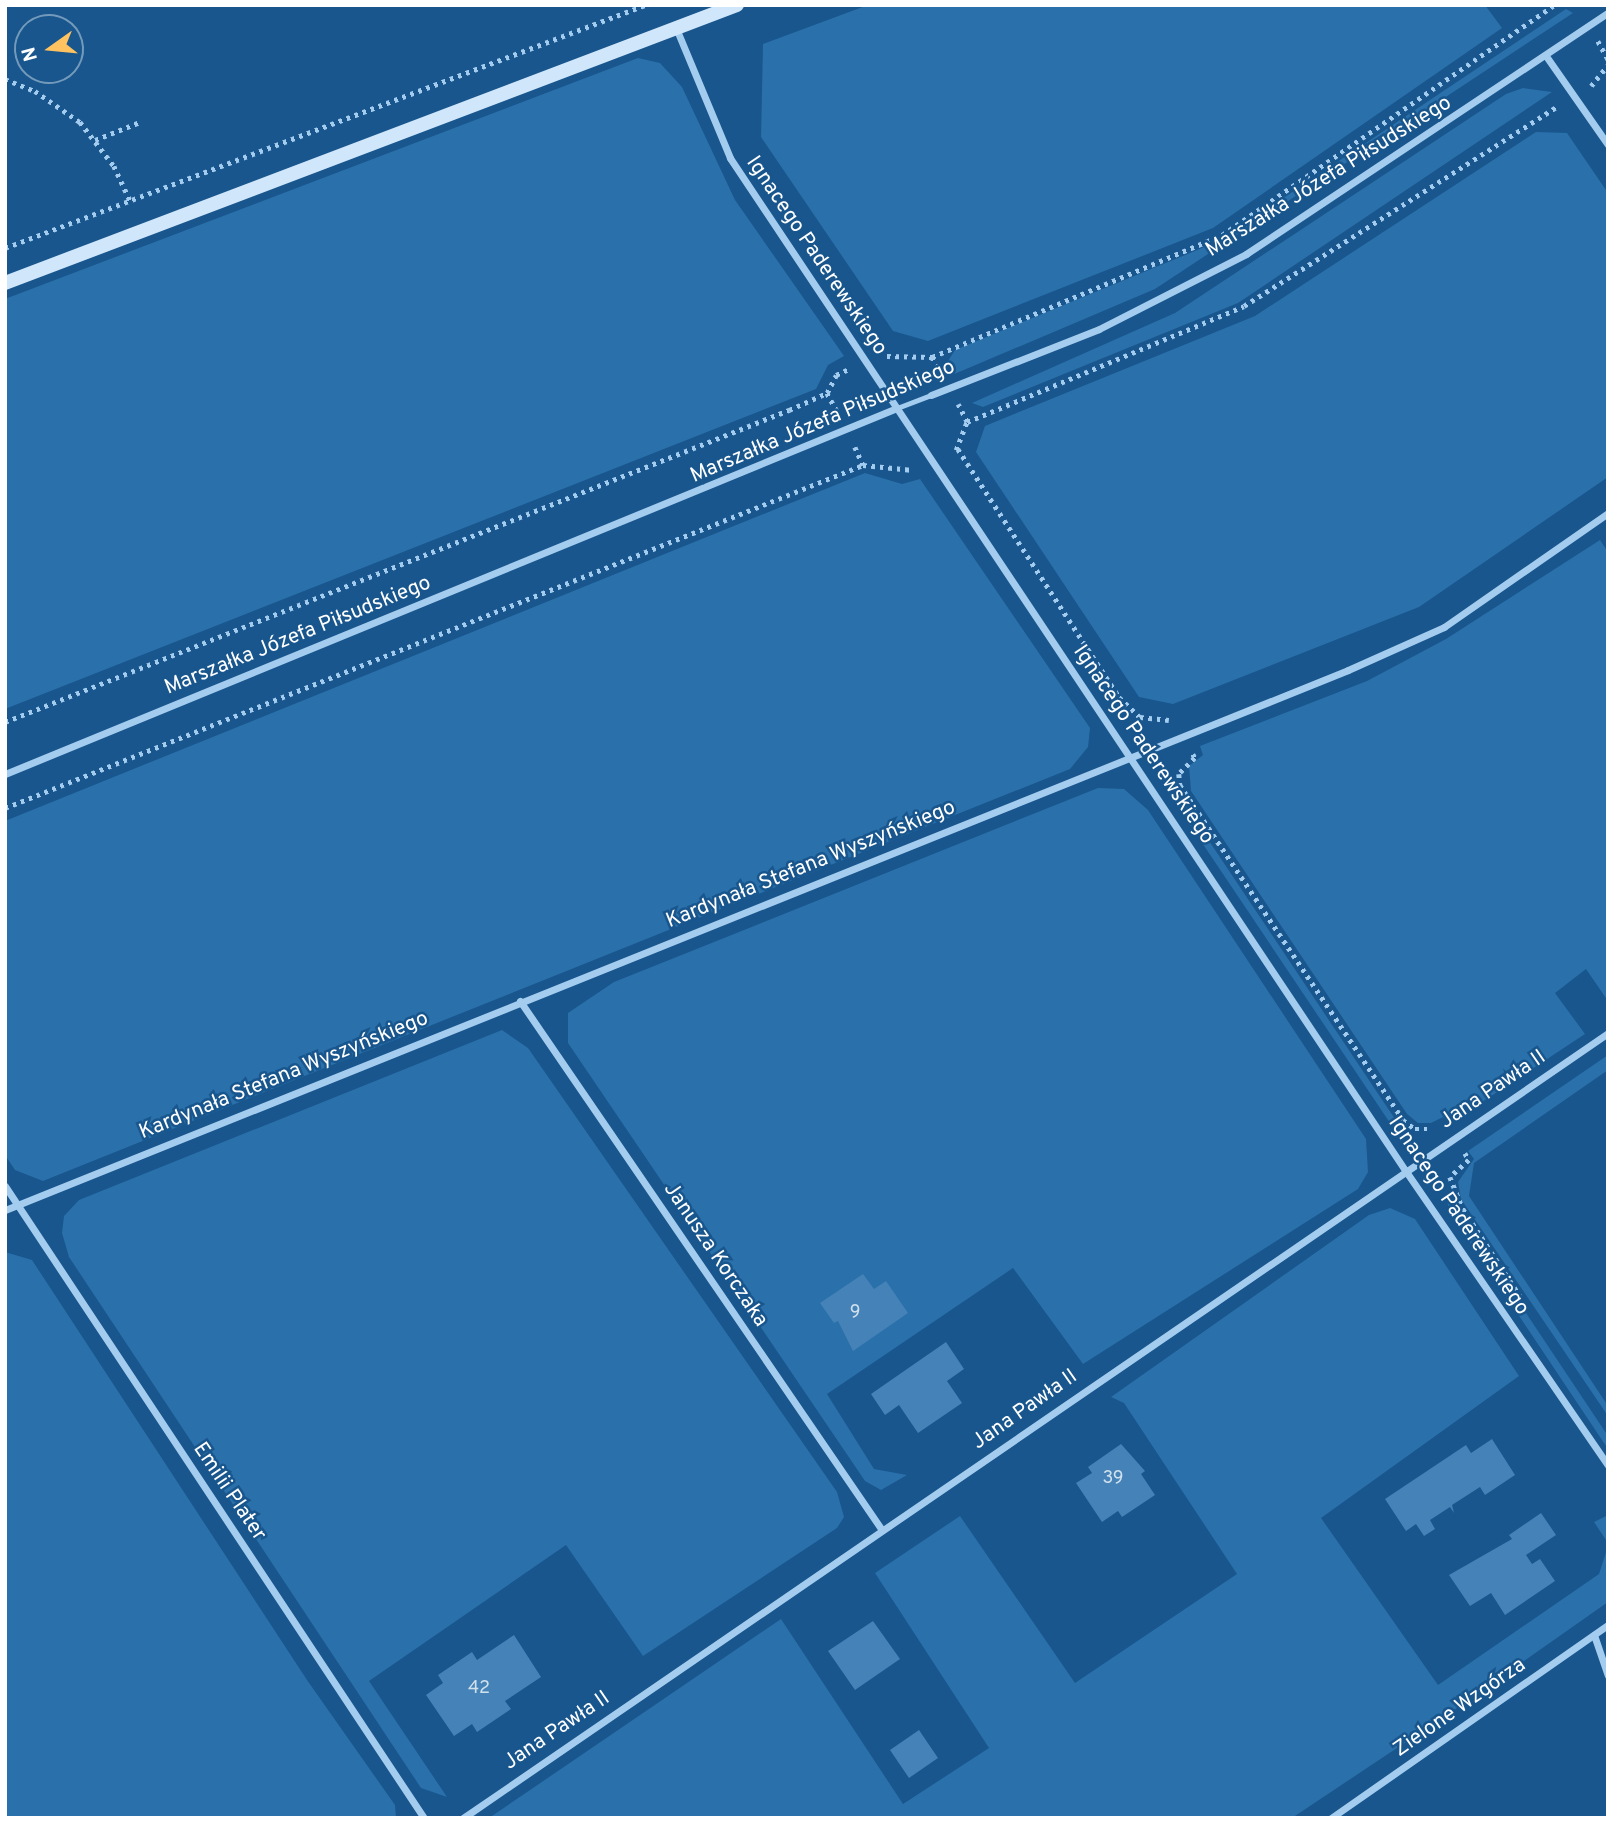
<!DOCTYPE html>
<meta charset="utf-8">
<style>
body{margin:0}
#map{position:relative;width:1613px;height:1823px;overflow:hidden;background:#18568d;font-family:Overpass,sans-serif}
div>[style]{position:absolute}
[style*='--x']{left:calc(var(--x)*1px);top:calc(var(--y)*1px);width:calc(var(--w)*1px);rotate:calc(var(--a)*1deg)}
.green>*{inset:0;background:#2a70ab}
.building>*{inset:0;background:#4482b7}
.path>*{height:4.5px;margin-top:-2.25px;transform-origin:0;background:repeating-linear-gradient(90deg,#a3ccef 0 3.5px,transparent 0 8.5px)}
.lane>*{height:5px;margin:-2.5px;padding:0 2.5px;transform-origin:2.5px;border-radius:2.5px;background:#a3ccef}
.street>*{height:7px;margin:-3.5px;padding:0 3.5px;transform-origin:3.5px;border-radius:3.5px;background:#a3ccef}
.secondary>*{height:14px;margin:-7px;padding:0 7px;transform-origin:7px;border-radius:7px;background:#d0e6fa}
span{translate:-50% -50%;white-space:nowrap;text-align:center;line-height:1.15;-webkit-text-stroke:5px #18568d;paint-order:stroke}
.number-label{font-size:18px;color:#d0e0ed}
.number-label span{-webkit-text-stroke-width:0}
.street-label{font-size:21px;color:#fff}
.frame{position:absolute;inset:0;border:7px solid #fff;pointer-events:none}
.north{position:absolute;left:14px;top:14px;width:70px;height:70px;box-sizing:border-box;background:#18568d;border:2px solid #749abb;border-radius:50%;rotate:255deg;font-size:19px;font-weight:700;line-height:28px;text-align:center;color:#fff}
.north::after{content:'';display:block;margin:auto;width:24px;height:32px;background:#ffc260;clip-path:polygon(50% 0,100% 100%,50% 72%,0 100%)}
</style>
<div id="map">
<div class="green">
<div style="clip-path:polygon(868px 5px,1485px 5px,1502px 28px,1213px 228px,928px 341px,893px 331px,761px 137px,763px 44px)"></div>
<div style="clip-path:polygon(1566px 9px,1573px 13px,1155px 289px,952px 375px,948px 361px,955px 350px,1219px 241px)"></div>
<div style="clip-path:polygon(638px 58px,660px 63px,682px 87px,735px 200px,844px 356px,828px 365px,816px 389px,5px 709px,5px 299px)"></div>
<div style="clip-path:polygon(1523px 88px,1552px 92px,1238px 303px,983px 407px,972px 403px,1175px 313px,1506px 94px)"></div>
<div style="clip-path:polygon(1536px 132px,1567px 133px,1608px 193px,1608px 477px,1419px 607px,1173px 704px,1139px 697px,976px 452px,985px 426px,1255px 316px)"></div>
<div style="clip-path:polygon(865px 473px,902px 484px,920px 479px,1090px 728px,1088px 747px,1070px 769px,43px 1181px,15px 1170px,5px 1155px,5px 821px)"></div>
<div style="clip-path:polygon(1600px 540px,1608px 552px,1608px 1001px,1586px 969px,1555px 993px,1585px 1034px,1450px 1123px,1443px 1117px,1431px 1123px,1418px 1123px,1407px 1114px,1191px 791px,1189px 766px,1203px 755px,1200px 746px,1367px 681px,1446px 639px)"></div>
<div style="clip-path:polygon(1171px 784px,1403px 1131px,1392px 1126px,1176px 804px)"></div>
<div style="clip-path:polygon(1098px 788px,1124px 789px,1148px 810px,1366px 1139px,1368px 1172px,1358px 1189px,1083px 1364px,1013px 1268px,827px 1394px,874px 1469px,907px 1475px,881px 1490px,865px 1481px,568px 1043px,568px 1013px,614px 982px)"></div>
<div style="clip-path:polygon(502px 1030px,528px 1048px,837px 1492px,844px 1517px,837px 1528px,643px 1656px,566px 1545px,369px 1681px,447px 1797px,421px 1788px,69px 1257px,62px 1233px,64px 1216px,79px 1200px)"></div>
<div style="clip-path:polygon(1608px 1055px,1608px 1070px,1474px 1163px,1469px 1196px,1608px 1406px,1608px 1416px,1461px 1199px,1458px 1182px,1474px 1159px,1468px 1151px)"></div>
<div style="clip-path:polygon(1446px 1193px,1608px 1436px,1608px 1449px,1449px 1211px)"></div>
<div style="clip-path:polygon(1390px 1208px,1415px 1219px,1519px 1376px,1321px 1518px,1438px 1685px,1599px 1574px,1608px 1546px,1608px 1602px,1454px 1710px,1292px 1818px,489px 1818px,781px 1619px,903px 1804px,989px 1748px,875px 1573px,960px 1516px,1075px 1683px,1237px 1574px,1124px 1403px,1111px 1397px,1369px 1215px)"></div>
<div style="clip-path:polygon(5px 1252px,32px 1260px,307px 1680px,395px 1805px,396px 1818px,5px 1818px)"></div>
<div style="clip-path:polygon(1608px 1515px,1608px 1543px,1594px 1522px)"></div>
</div>
<div class="building">
<div style="clip-path:polygon(863px 1274px,874px 1289px,886px 1281px,908px 1313px,853px 1351px,838px 1321px,834px 1323px,820px 1303px)"></div>
<div style="clip-path:polygon(946px 1342px,964px 1369px,947px 1381px,962px 1403px,918px 1433px,899px 1405px,885px 1415px,871px 1394px)"></div>
<div style="clip-path:polygon(1492px 1439px,1515px 1475px,1485px 1495px,1480px 1487px,1452px 1505px,1454px 1513px,1450px 1507px,1430px 1520px,1435px 1529px,1424px 1536px,1416px 1524px,1406px 1531px,1385px 1499px,1466px 1445px,1471px 1453px)"></div>
<div style="clip-path:polygon(1121px 1444px,1145px 1471px,1141px 1474px,1155px 1495px,1122px 1517px,1118px 1511px,1102px 1522px,1076px 1483px,1092px 1473px,1088px 1467px)"></div>
<div style="clip-path:polygon(1541px 1513px,1556px 1535px,1526px 1555px,1532px 1564px,1540px 1559px,1555px 1581px,1505px 1615px,1491px 1593px,1470px 1606px,1449px 1575px,1512px 1539px,1509px 1535px)"></div>
<div style="clip-path:polygon(873px 1621px,900px 1659px,855px 1690px,828px 1651px)"></div>
<div style="clip-path:polygon(514px 1635px,541px 1677px,505px 1701px,511px 1709px,477px 1732px,472px 1724px,454px 1736px,426px 1695px,443px 1683px,438px 1675px,472px 1652px,477px 1660px)"></div>
<div style="clip-path:polygon(919px 1730px,938px 1758px,909px 1778px,890px 1750px)"></div>
</div>
<div class="path">
<div style="--x:1598;--y:41;--w:21;--a:61"></div>
<div style="--x:5;--y:79;--w:32;--a:22"></div>
<div style="--x:35;--y:91;--w:55;--a:34.6"></div>
<div style="--x:80;--y:122;--w:56;--a:52.3"></div>
<div style="--x:114;--y:166;--w:38;--a:65"></div>
<div style="--x:1591;--y:86;--w:27;--a:-51"></div>
<div style="--x:95;--y:140;--w:48;--a:-21.8"></div>
<div style="--x:5;--y:248;--w:685;--a:-20.79"></div>
<div style="--x:887;--y:356;--w:45;--a:1.3"></div>
<div style="--x:932;--y:357;--w:315;--a:-22.8"></div>
<div style="--x:1222;--y:235;--w:404;--a:-34.7"></div>
<div style="--x:932;--y:357;--w:17;--a:62"></div>
<div style="--x:827;--y:393;--w:21;--a:61"></div>
<div style="--x:967;--y:422;--w:300;--a:-22.7"></div>
<div style="--x:1244;--y:306;--w:370;--a:-32.5"></div>
<div style="--x:855;--y:447;--w:20;--a:66"></div>
<div style="--x:958;--y:449;--w:296;--a:57"></div>
<div style="--x:1119;--y:697;--w:29;--a:44"></div>
<div style="--x:1140;--y:717;--w:29;--a:6"></div>
<div style="--x:956;--y:450;--w:30;--a:-69"></div>
<div style="--x:967;--y:422;--w:20;--a:-117"></div>
<div style="--x:5;--y:722;--w:844;--a:-21.7"></div>
<div style="--x:789;--y:410;--w:42;--a:-24.1"></div>
<div style="--x:827;--y:393;--w:20;--a:-63"></div>
<div style="--x:836;--y:375;--w:14;--a:-25"></div>
<div style="--x:1193;--y:754;--w:4;--a:63"></div>
<div style="--x:1195;--y:758;--w:23;--a:135"></div>
<div style="--x:1179;--y:774;--w:11;--a:85"></div>
<div style="--x:1180;--y:785;--w:402;--a:56.3"></div>
<div style="--x:1403;--y:1120;--w:15;--a:37"></div>
<div style="--x:1415;--y:1129;--w:15;--a:0"></div>
<div style="--x:5;--y:808;--w:924;--a:-21.79"></div>
<div style="--x:863;--y:465;--w:50;--a:5.7"></div>
<div style="--x:1465;--y:1153;--w:8;--a:60"></div>
<div style="--x:1469;--y:1160;--w:25;--a:138"></div>
<div style="--x:1450;--y:1177;--w:35;--a:68"></div>
<div style="--x:1463;--y:1209;--w:104;--a:56.8"></div>
</div>
<div class="lane">
<div style="--x:897;--y:408;--w:36;--a:-21"></div>
</div>
<div class="street">
<div style="--x:676;--y:28;--w:141;--a:67.4"></div>
<div style="--x:730;--y:158;--w:1216;--a:56.3"></div>
<div style="--x:1405;--y:1170;--w:358;--a:55.5"></div>
<div style="--x:1546;--y:56;--w:108;--a:55.1"></div>
<div style="--x:931;--y:395;--w:180;--a:-21.4"></div>
<div style="--x:1099;--y:329;--w:165;--a:-27"></div>
<div style="--x:1246;--y:254;--w:435;--a:-33.7"></div>
<div style="--x:5;--y:774;--w:964;--a:-22.31"></div>
<div style="--x:520;--y:1001;--w:641;--a:55.62"></div>
<div style="--x:5;--y:1186;--w:758;--a:56.46"></div>
<div style="--x:5;--y:1210;--w:1447;--a:-21.9"></div>
<div style="--x:1348;--y:670;--w:105;--a:-24.1"></div>
<div style="--x:1444;--y:627;--w:200;--a:-34.8"></div>
<div style="--x:1594;--y:1635;--w:43;--a:71.1"></div>
<div style="--x:463;--y:1818;--w:1388;--a:-34.43"></div>
<div style="--x:1331;--y:1818;--w:338;--a:-34.9"></div>
</div>
<div class="secondary">
<div style="--x:5;--y:283;--w:783;--a:-20.8"></div>
</div>
<div class="number-label">
<span style="left:855px;top:1313px">9</span>
<span style="left:1113px;top:1479px">39</span>
<span style="left:479px;top:1689px">42</span>
</div>
<div class="street-label">
<span style="left:1329px;top:177px;rotate:-32deg">Marszałka Józefa Piłsudskiego</span>
<span style="left:816px;top:256px;rotate:56deg">Ignacego Paderewskiego</span>
<span style="left:823px;top:422px;rotate:-23deg">Marszałka Józefa Piłsudskiego</span>
<span style="left:298px;top:636px;rotate:-22deg">Marszałka Józefa Piłsudskiego</span>
<span style="left:1143px;top:745px;rotate:56deg">Ignacego Paderewskiego</span>
<span style="left:811px;top:865px;rotate:-22deg">Kardynała Stefana Wyszyńskiego</span>
<span style="left:284px;top:1076px;rotate:-22deg">Kardynała Stefana Wyszyńskiego</span>
<span style="left:1493px;top:1090px;rotate:-34deg">Jana Pawła II</span>
<span style="left:1458px;top:1216px;rotate:56deg">Ignacego Paderewskiego</span>
<span style="left:715px;top:1255px;rotate:56deg">Janusza Korczaka</span>
<span style="left:1025px;top:1410px;rotate:-35deg">Jana Pawła II</span>
<span style="left:229px;top:1492px;rotate:56deg">Emilii Plater</span>
<span style="left:1460px;top:1708px;rotate:-35deg">Zielone Wzgórza</span>
<span style="left:557px;top:1731px;rotate:-34deg">Jana Pawła II</span>
</div>
<div class="frame"></div>
<div class="north">N</div>
</div>
